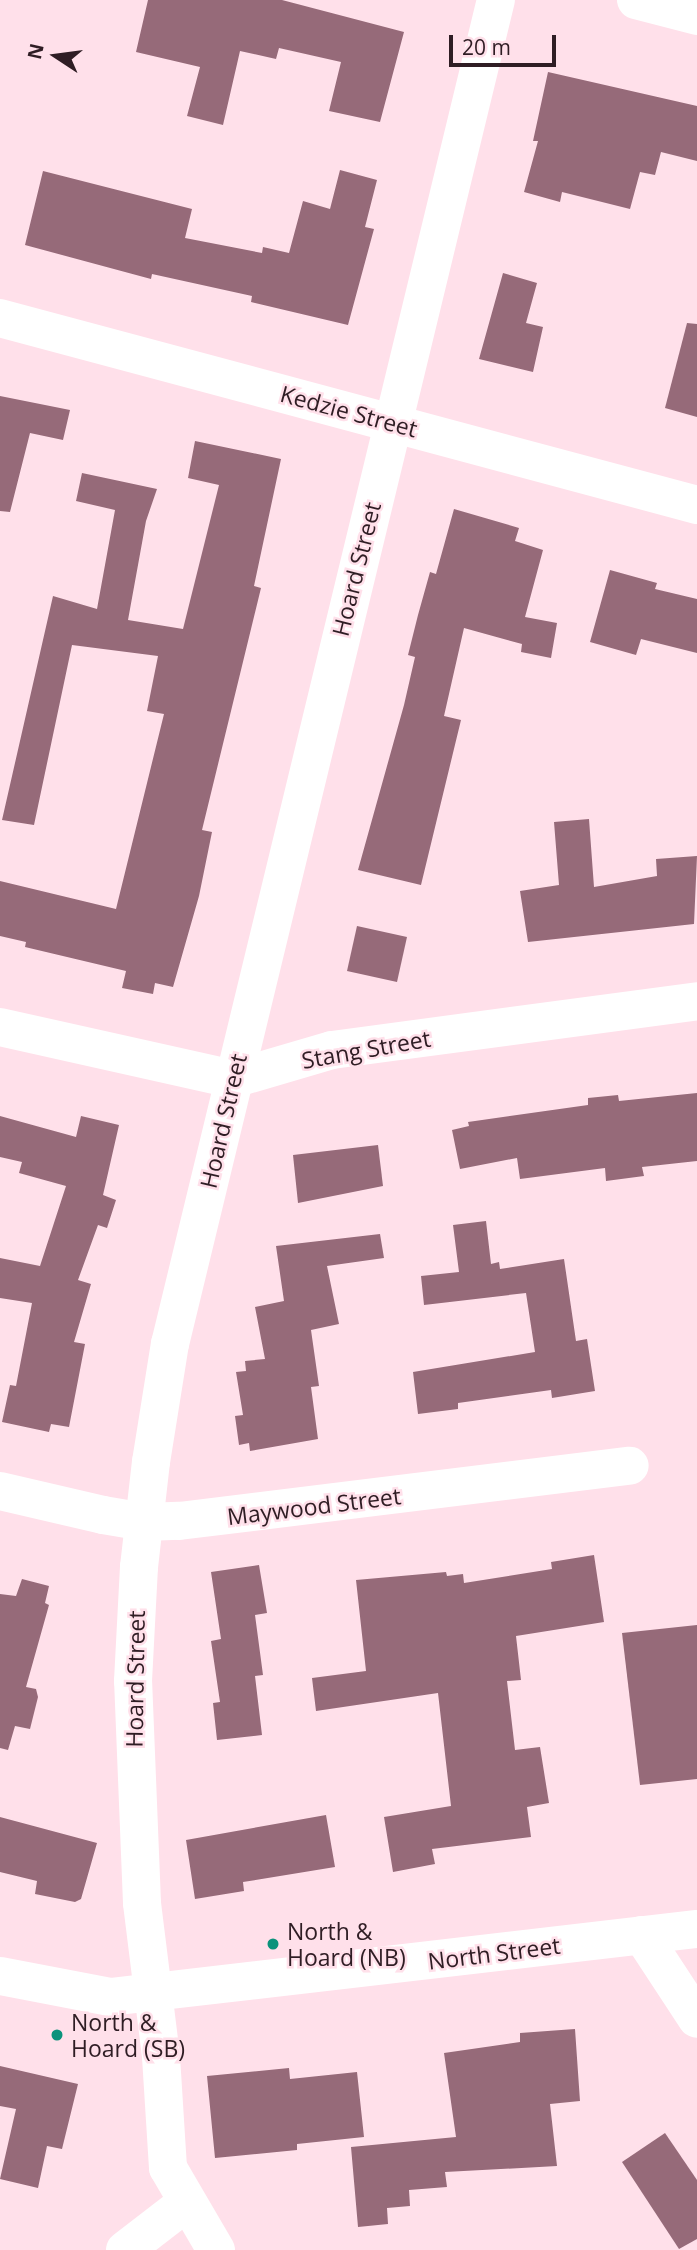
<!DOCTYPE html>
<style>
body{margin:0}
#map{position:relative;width:697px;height:2250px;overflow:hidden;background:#ffe0ea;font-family:"Open Sans",sans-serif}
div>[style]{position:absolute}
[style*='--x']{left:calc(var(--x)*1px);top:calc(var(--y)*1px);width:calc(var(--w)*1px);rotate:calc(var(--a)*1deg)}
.building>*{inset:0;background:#966a79}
.minor>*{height:38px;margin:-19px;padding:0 19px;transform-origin:19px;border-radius:19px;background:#fff}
.dots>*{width:19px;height:19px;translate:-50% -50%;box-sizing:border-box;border:4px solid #ffe0ea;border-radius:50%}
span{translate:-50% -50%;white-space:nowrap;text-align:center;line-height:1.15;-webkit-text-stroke:5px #ffe0ea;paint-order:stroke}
.street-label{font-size:23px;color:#2f1d24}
.poi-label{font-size:23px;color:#2f1d24}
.left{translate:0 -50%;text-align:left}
.north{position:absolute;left:21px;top:21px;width:70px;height:70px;-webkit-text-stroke:5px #ffe0ea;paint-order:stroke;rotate:283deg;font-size:19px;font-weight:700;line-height:28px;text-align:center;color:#2f1d24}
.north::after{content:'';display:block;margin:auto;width:24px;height:32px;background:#2f1d24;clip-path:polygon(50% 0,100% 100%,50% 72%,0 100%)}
.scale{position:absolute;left:449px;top:35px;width:107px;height:32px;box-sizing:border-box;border:4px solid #2f1d24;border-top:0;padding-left:9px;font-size:21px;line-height:24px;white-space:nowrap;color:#2f1d24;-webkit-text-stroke:5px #ffe0ea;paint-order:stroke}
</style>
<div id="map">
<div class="building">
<div style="clip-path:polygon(148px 0,282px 0,404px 32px,380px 122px,329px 111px,341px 62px,279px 48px,276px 59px,240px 51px,223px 125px,187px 116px,200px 67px,136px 52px)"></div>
<div style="clip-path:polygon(548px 72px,697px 106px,697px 161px,661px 152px,655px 175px,640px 172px,630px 209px,562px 192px,560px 202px,524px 192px,538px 141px,533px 141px)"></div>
<div style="clip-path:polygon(340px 170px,377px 180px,365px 227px,374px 229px,348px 325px,251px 302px,252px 296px,152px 274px,151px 279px,25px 245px,43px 171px,192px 209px,185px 238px,262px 253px,263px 247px,289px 253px,303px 201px,330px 209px)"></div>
<div style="clip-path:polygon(503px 273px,537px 283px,526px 323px,543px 327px,533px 372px,479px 359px)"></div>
<div style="clip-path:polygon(687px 323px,697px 324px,697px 417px,665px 408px)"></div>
<div style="clip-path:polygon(0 396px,70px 410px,63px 440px,30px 433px,10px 512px,0 511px)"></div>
<div style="clip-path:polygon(195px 441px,281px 459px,254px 586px,261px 588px,202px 830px,212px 832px,199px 896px,173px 987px,155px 983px,153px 994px,122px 988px,126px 971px,25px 947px,26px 942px,0 936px,0 881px,116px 909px,164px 714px,147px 711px,158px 656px,72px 645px,34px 825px,2px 820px,53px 596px,97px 609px,115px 510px,76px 501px,82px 473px,157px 489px,146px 521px,128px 620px,183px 629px,219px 485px,188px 478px)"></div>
<div style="clip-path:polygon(454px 509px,519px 528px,515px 541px,543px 550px,525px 617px,557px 623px,551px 658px,521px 652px,522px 644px,464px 628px,444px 716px,461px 720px,421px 885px,358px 870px,404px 705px,415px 657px,408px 655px,418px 615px,430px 572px,436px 574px)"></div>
<div style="clip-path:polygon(610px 570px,657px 583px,655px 589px,697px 599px,697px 653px,641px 639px,636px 655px,590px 642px)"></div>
<div style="clip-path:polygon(589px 819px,594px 887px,657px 876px,656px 859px,697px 856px,694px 924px,528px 942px,520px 891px,559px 885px,554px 822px)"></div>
<div style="clip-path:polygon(357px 926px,407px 937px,397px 982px,347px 971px)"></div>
<div style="clip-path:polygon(697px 1093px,697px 1161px,642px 1167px,644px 1176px,606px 1181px,605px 1168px,520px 1179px,517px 1158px,460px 1169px,452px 1130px,469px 1126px,468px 1122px,588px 1105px,588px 1098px,618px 1095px,619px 1101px)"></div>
<div style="clip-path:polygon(0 1116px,76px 1137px,81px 1116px,119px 1125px,103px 1195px,116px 1200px,107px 1228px,98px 1225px,78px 1280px,91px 1284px,74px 1342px,85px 1344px,69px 1427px,51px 1424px,49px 1432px,2px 1422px,10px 1385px,16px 1386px,32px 1303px,0 1298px,0 1258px,40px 1266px,66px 1186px,19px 1173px,22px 1162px,0 1157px)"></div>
<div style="clip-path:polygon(378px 1145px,383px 1186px,298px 1203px,293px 1155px)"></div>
<div style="clip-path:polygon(486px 1221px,491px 1264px,499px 1262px,500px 1269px,564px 1259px,576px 1341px,587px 1339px,595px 1391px,552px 1398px,551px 1390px,458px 1403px,458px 1409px,418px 1414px,413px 1372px,535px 1352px,526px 1293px,424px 1305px,421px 1276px,459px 1272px,453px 1225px)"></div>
<div style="clip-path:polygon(380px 1234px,384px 1258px,327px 1266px,339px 1324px,311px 1330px,319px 1386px,311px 1387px,318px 1439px,250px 1451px,249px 1443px,239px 1445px,235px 1416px,243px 1415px,236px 1372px,246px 1371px,245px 1361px,265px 1359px,255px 1307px,284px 1301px,276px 1246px)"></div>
<div style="clip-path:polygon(594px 1555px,604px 1622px,516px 1636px,521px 1680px,507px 1681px,515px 1750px,540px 1747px,549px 1803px,527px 1807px,531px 1837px,432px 1849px,435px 1864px,393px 1872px,384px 1817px,451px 1806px,438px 1693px,316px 1711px,312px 1678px,366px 1671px,356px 1580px,446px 1572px,447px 1576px,463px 1574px,464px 1583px,552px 1569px,551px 1562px)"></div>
<div style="clip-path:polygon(259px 1565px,267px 1613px,255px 1615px,263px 1675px,255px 1676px,262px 1735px,217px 1740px,213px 1703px,220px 1702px,211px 1641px,221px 1639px,211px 1572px)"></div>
<div style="clip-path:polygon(22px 1579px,49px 1586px,45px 1603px,49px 1605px,26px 1687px,36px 1689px,38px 1697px,30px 1729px,15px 1726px,8px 1750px,0 1748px,0 1594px,16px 1596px)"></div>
<div style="clip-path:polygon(697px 1625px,697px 1779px,640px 1785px,622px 1633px)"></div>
<div style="clip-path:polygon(326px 1815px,335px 1867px,243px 1882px,244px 1891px,195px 1899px,186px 1840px)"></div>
<div style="clip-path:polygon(0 1817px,97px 1843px,81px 1899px,75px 1902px,35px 1894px,37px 1881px,0 1872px)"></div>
<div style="clip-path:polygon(575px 2029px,580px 2101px,550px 2104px,557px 2166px,445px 2172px,447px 2187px,409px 2190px,410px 2206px,387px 2208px,388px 2224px,358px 2227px,351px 2147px,456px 2137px,444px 2053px,520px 2042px,520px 2033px)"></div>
<div style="clip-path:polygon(0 2066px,78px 2084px,62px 2149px,47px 2146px,38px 2188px,0 2179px,16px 2109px,0 2106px)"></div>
<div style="clip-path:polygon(289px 2068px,290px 2079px,357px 2072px,364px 2137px,297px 2144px,297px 2150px,215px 2158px,207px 2076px)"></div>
<div style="clip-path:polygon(665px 2133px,697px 2180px,697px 2239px,679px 2249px,622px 2162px)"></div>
</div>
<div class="minor">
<div style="--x:636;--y:0;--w:63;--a:14.7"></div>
<div style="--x:0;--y:318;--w:722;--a:15.02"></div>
<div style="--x:0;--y:1027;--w:239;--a:12.6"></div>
<div style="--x:233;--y:1079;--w:103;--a:-16.3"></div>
<div style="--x:332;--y:1050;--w:368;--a:-7.6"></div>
<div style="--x:0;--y:1491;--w:106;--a:13.1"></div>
<div style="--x:103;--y:1515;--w:42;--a:9.7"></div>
<div style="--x:144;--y:1522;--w:35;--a:-2"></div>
<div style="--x:179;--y:1521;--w:454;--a:-7"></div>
<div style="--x:642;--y:1935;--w:100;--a:56.8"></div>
<div style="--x:0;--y:1976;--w:112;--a:10.8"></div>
<div style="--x:110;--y:1997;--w:591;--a:-6.61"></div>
<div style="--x:125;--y:2250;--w:77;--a:-37.6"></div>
<div style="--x:216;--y:2250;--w:95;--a:-120.3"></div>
<div style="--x:168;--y:2168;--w:112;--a:-93.6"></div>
<div style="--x:161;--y:2056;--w:154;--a:-97.1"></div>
<div style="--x:142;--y:1903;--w:222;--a:-92.3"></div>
<div style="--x:133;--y:1681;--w:114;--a:-87"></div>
<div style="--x:139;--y:1567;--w:106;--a:-83.5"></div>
<div style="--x:151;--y:1462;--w:120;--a:-80.9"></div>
<div style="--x:170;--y:1344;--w:1383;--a:-76.37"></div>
</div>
<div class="dots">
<div style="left:273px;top:1944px;background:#0b927b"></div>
<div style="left:57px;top:2035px;background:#0b927b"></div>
</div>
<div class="street-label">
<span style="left:349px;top:411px;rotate:15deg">Kedzie Street</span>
<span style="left:356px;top:569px;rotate:-76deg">Hoard Street</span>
<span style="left:366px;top:1049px;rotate:-10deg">Stang Street</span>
<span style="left:223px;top:1121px;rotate:-77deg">Hoard Street</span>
<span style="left:314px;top:1506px;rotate:-7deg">Maywood Street</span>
<span style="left:135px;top:1679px;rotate:-89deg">Hoard Street</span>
<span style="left:494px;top:1953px;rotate:-7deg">North Street</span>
</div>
<div class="poi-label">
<span class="left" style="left:287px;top:1944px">North &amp;<br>Hoard (NB)</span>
<span class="left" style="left:71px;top:2035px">North &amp;<br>Hoard (SB)</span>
</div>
<div class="north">N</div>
<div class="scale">20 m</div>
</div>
